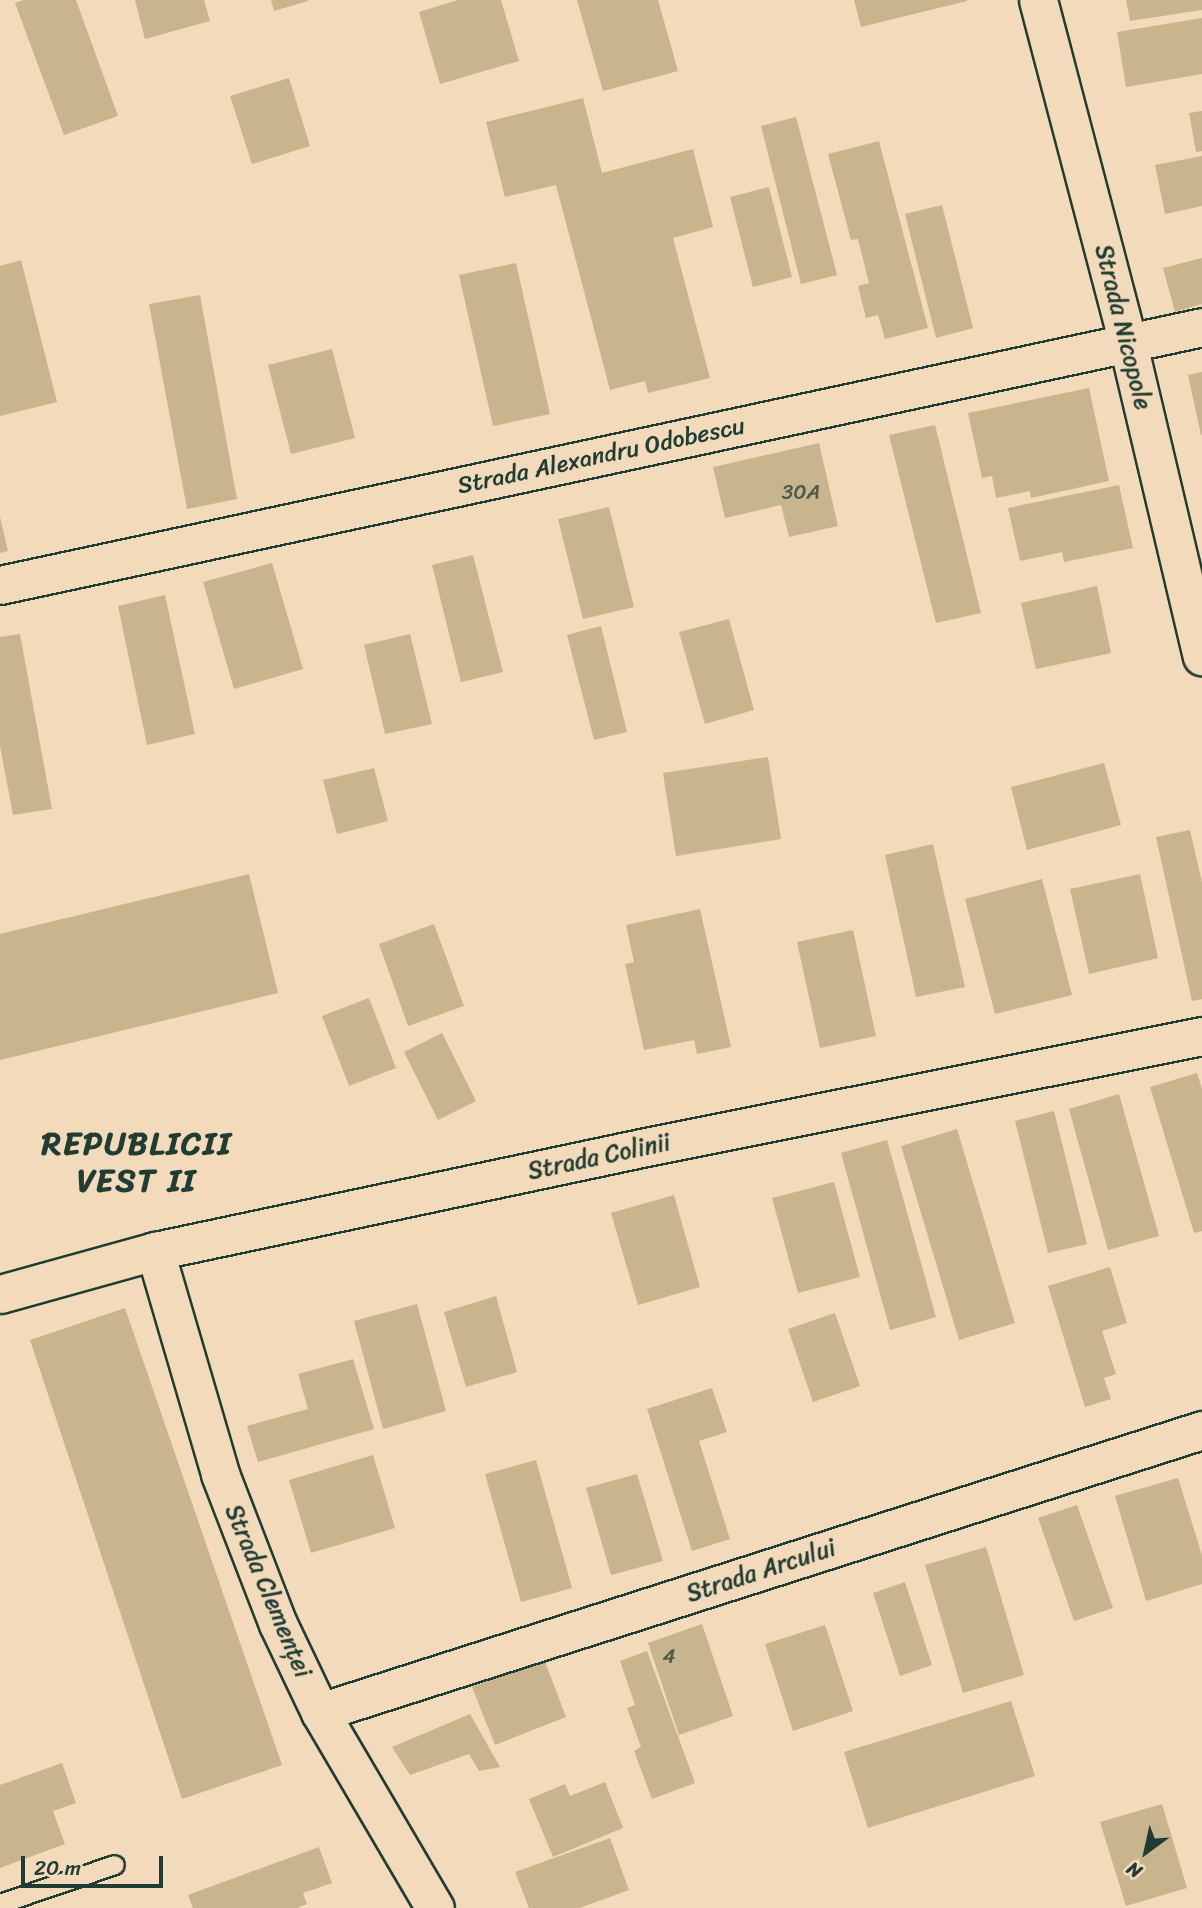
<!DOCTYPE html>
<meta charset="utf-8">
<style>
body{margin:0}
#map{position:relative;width:1202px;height:1908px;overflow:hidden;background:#f2daba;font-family:Sriracha,sans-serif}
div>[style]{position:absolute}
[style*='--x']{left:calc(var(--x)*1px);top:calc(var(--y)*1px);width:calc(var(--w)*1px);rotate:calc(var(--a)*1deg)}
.building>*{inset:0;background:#c9b58d}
.roads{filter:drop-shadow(2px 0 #1f3d34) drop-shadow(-2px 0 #1f3d34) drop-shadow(0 2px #1f3d34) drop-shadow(0 -2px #1f3d34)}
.lane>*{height:18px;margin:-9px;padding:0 9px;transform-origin:9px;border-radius:9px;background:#f2daba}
.street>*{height:37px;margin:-18.5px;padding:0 18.5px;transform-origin:18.5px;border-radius:18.5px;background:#f2daba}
span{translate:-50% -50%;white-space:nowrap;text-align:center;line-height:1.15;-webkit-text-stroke:6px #f2daba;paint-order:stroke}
.number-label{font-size:21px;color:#4a5b4a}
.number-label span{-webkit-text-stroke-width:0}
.street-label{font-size:24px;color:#1f3d34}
.district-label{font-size:32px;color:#1f3d34;font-weight:700;letter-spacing:2px}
.north{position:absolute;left:1111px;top:1817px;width:70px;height:70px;-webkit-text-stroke:5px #f2daba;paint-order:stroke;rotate:213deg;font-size:19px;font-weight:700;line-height:28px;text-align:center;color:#1f3d34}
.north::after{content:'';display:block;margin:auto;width:24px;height:32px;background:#1f3d34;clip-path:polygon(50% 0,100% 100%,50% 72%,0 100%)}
.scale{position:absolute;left:21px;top:1856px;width:142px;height:32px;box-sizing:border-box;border:4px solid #1f3d34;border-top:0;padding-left:9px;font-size:21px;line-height:24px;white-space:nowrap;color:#1f3d34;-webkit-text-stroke:5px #f2daba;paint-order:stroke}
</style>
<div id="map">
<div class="building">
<div style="clip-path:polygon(24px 0,76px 0,118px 116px,64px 135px,15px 3px)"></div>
<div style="clip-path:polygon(135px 0,204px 0,210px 21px,145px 39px)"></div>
<div style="clip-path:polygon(271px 0,308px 0,308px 1px,274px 11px)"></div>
<div style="clip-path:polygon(458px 0,501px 0,519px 61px,440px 84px,419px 12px)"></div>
<div style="clip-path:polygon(577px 0,658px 0,678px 71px,603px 91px)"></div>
<div style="clip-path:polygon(854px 0,967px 0,967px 1px,861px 27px)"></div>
<div style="clip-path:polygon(1126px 0,1202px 0,1202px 10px,1130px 21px)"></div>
<div style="clip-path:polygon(1202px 18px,1202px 74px,1126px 87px,1117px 32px)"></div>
<div style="clip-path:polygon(289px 78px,310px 146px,252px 164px,230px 96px)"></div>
<div style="clip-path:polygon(583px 98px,602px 173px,693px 149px,713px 227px,673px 238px,710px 378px,648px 393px,645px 381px,610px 390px,556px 185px,505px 197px,486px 122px)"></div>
<div style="clip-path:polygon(1202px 111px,1202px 151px,1196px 152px,1189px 113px)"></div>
<div style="clip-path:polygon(796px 117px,837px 275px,801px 284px,761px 126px)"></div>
<div style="clip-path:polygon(879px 141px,928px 328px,885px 339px,878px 315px,866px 318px,858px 286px,869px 283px,858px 239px,851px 240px,828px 154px)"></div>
<div style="clip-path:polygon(1202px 156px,1202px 206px,1165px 214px,1155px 165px)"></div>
<div style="clip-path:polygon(769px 187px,792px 277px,753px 287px,730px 197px)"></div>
<div style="clip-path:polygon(942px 205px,973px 328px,936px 338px,905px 214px)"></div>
<div style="clip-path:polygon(1202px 258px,1202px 304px,1175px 312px,1163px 268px)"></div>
<div style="clip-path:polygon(21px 260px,57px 402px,0 416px,0 266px)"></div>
<div style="clip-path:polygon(516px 263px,550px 414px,493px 426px,459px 275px)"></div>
<div style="clip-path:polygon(200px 295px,237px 499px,187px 509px,149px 304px)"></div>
<div style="clip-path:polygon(332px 349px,355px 438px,291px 454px,268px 365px)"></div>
<div style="clip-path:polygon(1202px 372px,1202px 435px,1201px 435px,1188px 375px)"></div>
<div style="clip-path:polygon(1089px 388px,1109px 481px,1031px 498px,1030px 491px,996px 498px,992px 476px,982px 478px,968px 413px)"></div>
<div style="clip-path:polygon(935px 425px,981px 613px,936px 623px,889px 435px)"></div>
<div style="clip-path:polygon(819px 443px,838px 526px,789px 537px,781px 505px,725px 518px,713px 467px)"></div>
<div style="clip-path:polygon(1119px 485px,1133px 548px,1064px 562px,1062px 552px,1020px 561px,1008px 508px)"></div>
<div style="clip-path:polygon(609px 507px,634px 607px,583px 619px,558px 519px)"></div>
<div style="clip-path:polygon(0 517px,8px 551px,0 553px)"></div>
<div style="clip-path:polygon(473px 555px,503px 672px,461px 682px,432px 565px)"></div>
<div style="clip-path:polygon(272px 563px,303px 669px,234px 689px,203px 582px)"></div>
<div style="clip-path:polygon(1097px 586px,1111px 653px,1036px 669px,1021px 603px)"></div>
<div style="clip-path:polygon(165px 595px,195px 734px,147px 745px,118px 606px)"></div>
<div style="clip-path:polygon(729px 619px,754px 710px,705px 724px,679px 632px)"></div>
<div style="clip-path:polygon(601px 626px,627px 732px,594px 740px,567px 635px)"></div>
<div style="clip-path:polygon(20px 634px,52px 809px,13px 815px,0 746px,0 637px)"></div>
<div style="clip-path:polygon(410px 634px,432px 724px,385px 734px,364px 645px)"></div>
<div style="clip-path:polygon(768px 757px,781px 839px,676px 856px,663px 773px)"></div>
<div style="clip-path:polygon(1104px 763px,1121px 825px,1027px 850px,1011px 787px)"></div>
<div style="clip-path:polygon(374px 768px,388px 821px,337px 834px,323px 780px)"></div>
<div style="clip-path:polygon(1190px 830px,1202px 883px,1202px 999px,1192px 1001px,1156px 837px)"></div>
<div style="clip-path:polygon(933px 844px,965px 987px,916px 997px,885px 855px)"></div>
<div style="clip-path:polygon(249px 874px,278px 993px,0 1060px,0 934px)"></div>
<div style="clip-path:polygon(1140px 874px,1158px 958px,1089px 974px,1070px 889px)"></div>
<div style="clip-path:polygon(1042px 879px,1072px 995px,995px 1014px,965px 899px)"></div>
<div style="clip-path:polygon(700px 909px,731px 1047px,697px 1054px,694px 1040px,644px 1050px,625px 964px,634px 962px,626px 925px)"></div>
<div style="clip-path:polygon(434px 924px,464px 1006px,408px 1026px,379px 944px)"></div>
<div style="clip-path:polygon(853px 930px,876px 1036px,820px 1048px,797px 942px)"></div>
<div style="clip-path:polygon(369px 998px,396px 1068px,349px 1086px,322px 1016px)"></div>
<div style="clip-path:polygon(442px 1033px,476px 1101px,438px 1120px,404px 1052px)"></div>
<div style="clip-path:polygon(1197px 1073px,1202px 1089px,1202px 1231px,1194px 1233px,1150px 1087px)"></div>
<div style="clip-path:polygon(1119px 1094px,1159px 1236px,1108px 1250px,1069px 1109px)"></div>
<div style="clip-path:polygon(1054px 1111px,1087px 1244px,1048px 1253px,1015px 1121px)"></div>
<div style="clip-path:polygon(957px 1129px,1015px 1323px,959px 1340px,901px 1146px)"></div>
<div style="clip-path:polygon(887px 1140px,936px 1317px,890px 1330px,841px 1153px)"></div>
<div style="clip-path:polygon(834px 1182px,860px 1277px,798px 1293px,772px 1198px)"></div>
<div style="clip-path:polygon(674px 1195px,700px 1287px,638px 1305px,611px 1213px)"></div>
<div style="clip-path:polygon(1110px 1267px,1127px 1323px,1102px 1331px,1116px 1374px,1104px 1378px,1111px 1399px,1085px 1407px,1048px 1286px)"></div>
<div style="clip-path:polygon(496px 1296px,517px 1372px,466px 1387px,444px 1312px)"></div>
<div style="clip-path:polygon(417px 1304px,446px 1411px,383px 1429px,354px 1321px)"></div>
<div style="clip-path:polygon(125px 1308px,282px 1765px,182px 1799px,30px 1340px)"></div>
<div style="clip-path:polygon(835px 1313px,860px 1386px,813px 1402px,788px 1329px)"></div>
<div style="clip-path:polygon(353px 1359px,374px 1429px,258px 1462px,247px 1426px,308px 1409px,298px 1374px)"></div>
<div style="clip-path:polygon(712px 1388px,727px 1432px,699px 1441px,730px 1539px,692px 1551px,647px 1409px)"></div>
<div style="clip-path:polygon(373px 1455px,395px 1528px,311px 1553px,289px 1480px)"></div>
<div style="clip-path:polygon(536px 1460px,572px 1588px,521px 1602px,485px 1474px)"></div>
<div style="clip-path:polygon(637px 1474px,663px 1561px,611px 1575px,586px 1488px)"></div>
<div style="clip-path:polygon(1178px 1478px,1202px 1555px,1202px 1584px,1146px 1601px,1115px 1496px)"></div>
<div style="clip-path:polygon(1077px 1505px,1113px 1608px,1074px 1621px,1038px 1518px)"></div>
<div style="clip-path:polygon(986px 1547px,1024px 1675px,963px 1693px,925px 1565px)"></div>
<div style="clip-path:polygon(905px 1582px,932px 1665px,900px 1676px,873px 1593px)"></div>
<div style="clip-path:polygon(702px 1624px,733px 1716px,679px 1735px,648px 1643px)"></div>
<div style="clip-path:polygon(825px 1625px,853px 1711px,793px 1731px,765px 1644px)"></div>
<div style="clip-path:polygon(647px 1651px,695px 1783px,652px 1799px,634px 1751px,641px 1747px,627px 1708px,635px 1705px,620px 1661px)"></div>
<div style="clip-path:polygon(544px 1659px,566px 1717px,495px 1745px,472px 1687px)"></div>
<div style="clip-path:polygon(1011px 1701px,1035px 1776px,868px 1828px,844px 1752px)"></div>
<div style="clip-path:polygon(470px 1714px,500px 1767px,479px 1771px,469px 1754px,410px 1775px,392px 1747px)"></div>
<div style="clip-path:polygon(62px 1763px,76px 1803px,53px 1811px,65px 1844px,0 1868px,0 1785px)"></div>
<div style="clip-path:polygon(605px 1782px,623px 1828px,553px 1857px,529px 1799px,565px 1784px,570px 1796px)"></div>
<div style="clip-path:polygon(1162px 1804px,1187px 1888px,1126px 1906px,1100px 1822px)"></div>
<div style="clip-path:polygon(610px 1838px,629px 1890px,579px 1908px,529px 1908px,515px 1872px)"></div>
<div style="clip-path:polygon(319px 1847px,332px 1883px,303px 1893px,307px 1904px,297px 1908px,193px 1908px,188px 1895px)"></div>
</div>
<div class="roads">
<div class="lane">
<div style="--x:0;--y:1904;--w:121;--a:-18.7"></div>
</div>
<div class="street">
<div style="--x:1038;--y:0;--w:356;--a:75.3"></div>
<div style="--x:1128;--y:344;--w:321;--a:76.7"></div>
<div style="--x:0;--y:585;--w:1229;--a:-12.11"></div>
<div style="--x:155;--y:1251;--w:232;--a:73.7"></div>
<div style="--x:220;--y:1474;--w:161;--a:68.9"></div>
<div style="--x:278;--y:1624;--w:98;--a:64.5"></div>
<div style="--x:320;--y:1712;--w:227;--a:59.6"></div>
<div style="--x:0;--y:1294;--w:161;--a:-15.5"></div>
<div style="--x:155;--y:1251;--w:502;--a:-11.96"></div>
<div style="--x:646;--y:1147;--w:567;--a:-11.29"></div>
<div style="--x:320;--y:1712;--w:926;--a:-17.73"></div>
</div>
</div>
<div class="number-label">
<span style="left:801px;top:492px">30A</span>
<span style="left:669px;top:1656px">4</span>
</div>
<div class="street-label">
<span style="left:1123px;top:327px;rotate:76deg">Strada Nicopole</span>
<span style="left:601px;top:456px;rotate:-12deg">Strada Alexandru Odobescu</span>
<span style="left:599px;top:1157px;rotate:-12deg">Strada Colinii</span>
<span style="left:761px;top:1571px;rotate:-18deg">Strada Arcului</span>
<span style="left:268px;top:1591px;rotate:67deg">Strada Clemenței</span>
</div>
<div class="district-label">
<span style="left:137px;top:1163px">REPUBLICII<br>VEST II</span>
</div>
<div class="north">N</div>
<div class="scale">20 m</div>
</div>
